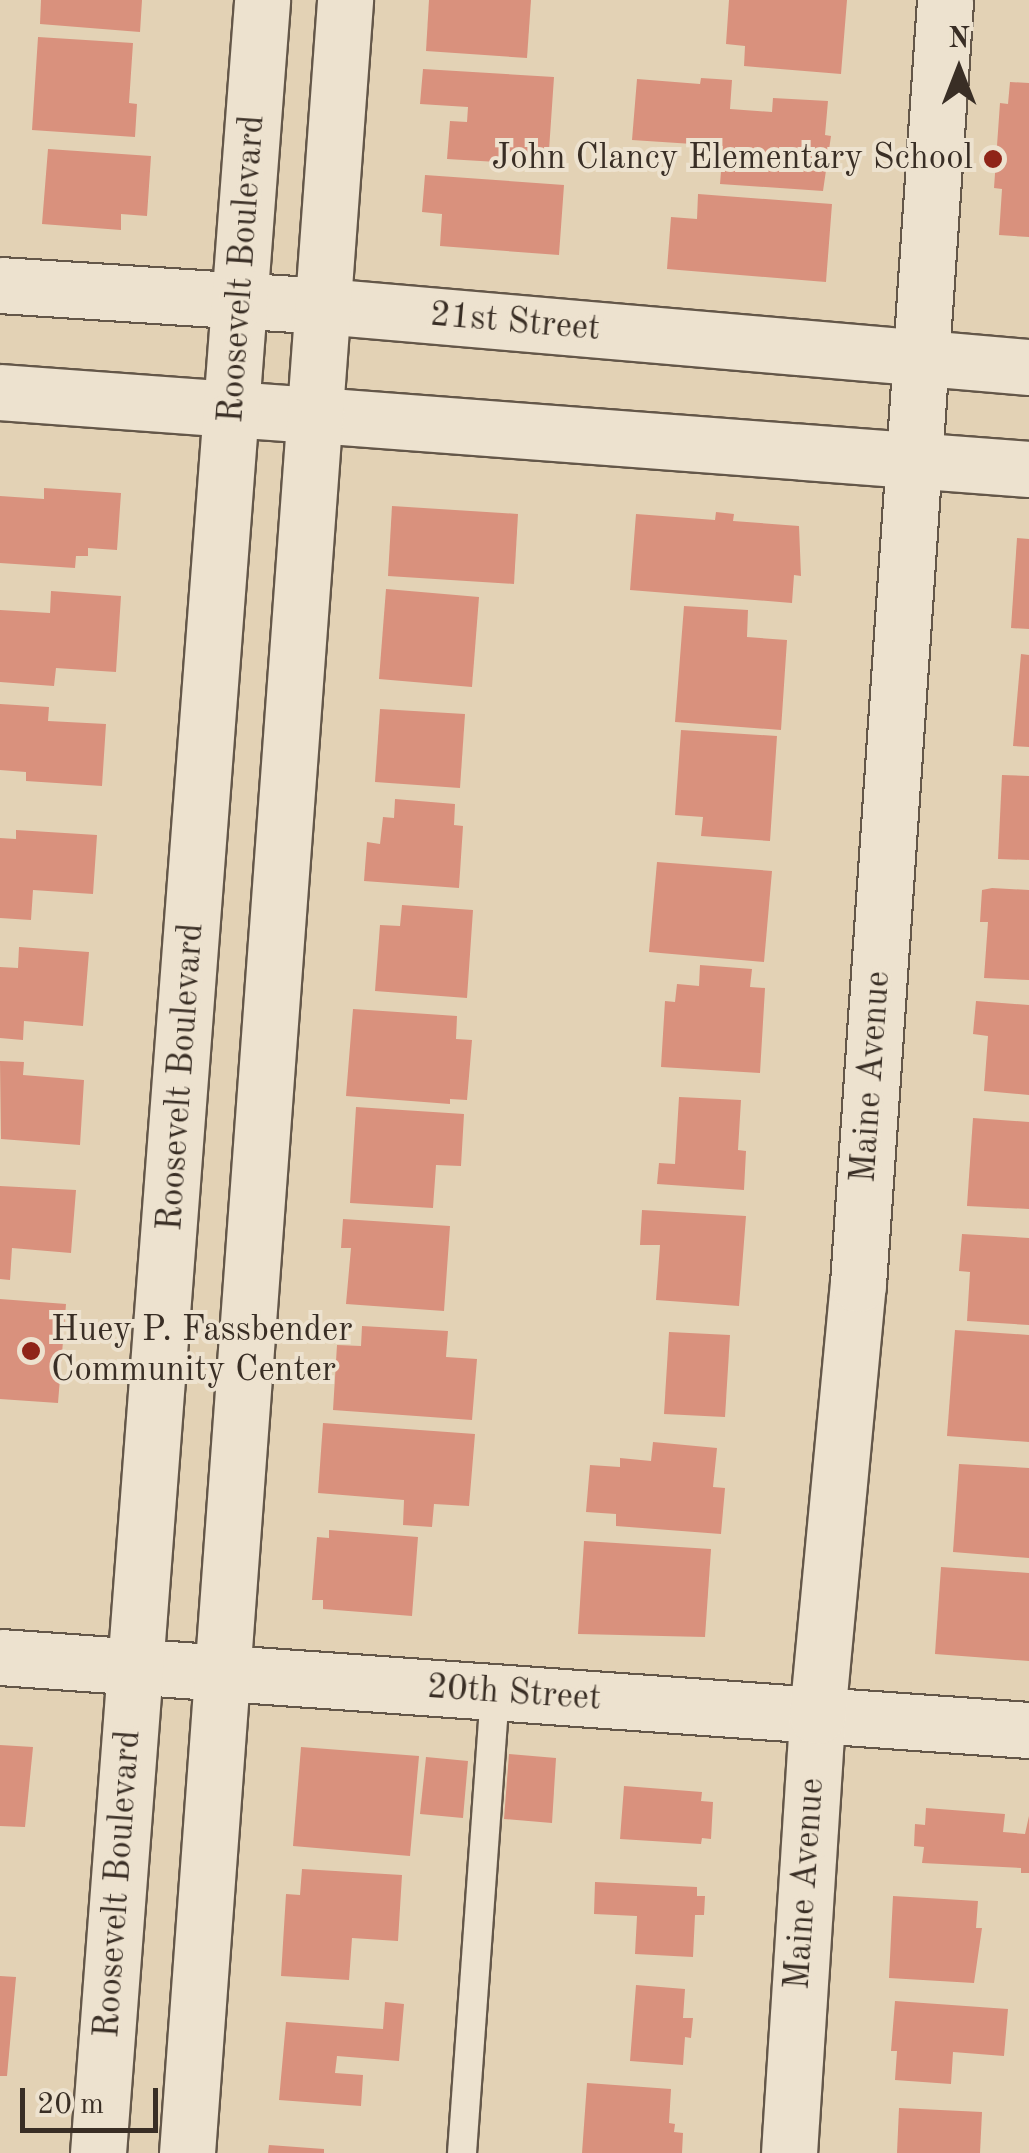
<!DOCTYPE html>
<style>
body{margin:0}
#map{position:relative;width:1029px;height:2153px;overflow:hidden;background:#e3d2b5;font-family:"Old Standard TT",serif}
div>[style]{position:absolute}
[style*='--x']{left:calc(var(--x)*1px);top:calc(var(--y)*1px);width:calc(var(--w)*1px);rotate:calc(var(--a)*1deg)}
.building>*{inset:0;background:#d9917d}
.roads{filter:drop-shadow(2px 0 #645749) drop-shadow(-2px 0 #645749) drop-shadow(0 2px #645749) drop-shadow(0 -2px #645749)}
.lane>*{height:28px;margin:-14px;padding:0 14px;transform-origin:14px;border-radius:14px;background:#ede2cf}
.street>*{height:55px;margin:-27.5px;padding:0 27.5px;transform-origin:27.5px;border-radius:27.5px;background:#ede2cf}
.secondary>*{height:55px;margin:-27.5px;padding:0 27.5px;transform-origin:27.5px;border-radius:27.5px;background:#ede2cf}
.dots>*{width:28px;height:28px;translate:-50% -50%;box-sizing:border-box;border:5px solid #ede2cf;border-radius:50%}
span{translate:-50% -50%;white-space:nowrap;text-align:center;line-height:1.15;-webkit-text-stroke:8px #ede2cf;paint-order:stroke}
.poi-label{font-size:35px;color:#392e25}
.right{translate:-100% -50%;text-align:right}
.left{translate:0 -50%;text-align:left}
.street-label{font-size:35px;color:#392e25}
.north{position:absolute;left:909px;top:20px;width:100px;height:100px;-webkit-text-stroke:8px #ede2cf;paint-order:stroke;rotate:0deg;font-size:28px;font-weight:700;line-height:40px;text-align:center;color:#392e25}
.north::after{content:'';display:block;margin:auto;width:35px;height:45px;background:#392e25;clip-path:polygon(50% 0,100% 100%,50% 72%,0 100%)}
.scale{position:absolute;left:20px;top:2088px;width:138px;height:45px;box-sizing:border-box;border:5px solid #392e25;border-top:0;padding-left:12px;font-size:30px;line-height:35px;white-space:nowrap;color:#392e25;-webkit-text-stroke:8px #ede2cf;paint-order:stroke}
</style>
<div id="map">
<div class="building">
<div style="clip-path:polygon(41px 0,142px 0,140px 32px,40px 24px)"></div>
<div style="clip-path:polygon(429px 0,531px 0,527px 58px,426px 51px)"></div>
<div style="clip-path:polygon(729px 0,847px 0,841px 74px,744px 66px,745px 46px,726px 44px)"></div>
<div style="clip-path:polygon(38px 37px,133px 43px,129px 103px,137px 104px,135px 137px,32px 130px)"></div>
<div style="clip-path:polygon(423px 69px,554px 77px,548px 165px,447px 159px,450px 121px,467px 122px,468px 107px,420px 104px)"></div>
<div style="clip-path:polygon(701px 78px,732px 80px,730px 109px,772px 112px,773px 98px,828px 101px,825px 135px,831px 136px,823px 191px,720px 184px,723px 146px,632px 140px,637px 79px,700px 84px)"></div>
<div style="clip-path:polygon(1010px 82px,1029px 83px,1029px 237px,999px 235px,1002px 189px,994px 188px,1000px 103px,1008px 104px)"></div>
<div style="clip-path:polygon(48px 149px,151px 156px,147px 216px,121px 214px,121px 230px,42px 224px)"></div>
<div style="clip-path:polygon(425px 175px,564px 185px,559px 255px,440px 246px,442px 214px,422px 212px)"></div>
<div style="clip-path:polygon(698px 194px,832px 204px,826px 282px,667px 269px,671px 217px,697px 219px)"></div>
<div style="clip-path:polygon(44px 488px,121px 493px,117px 550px,88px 548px,88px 556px,76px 556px,75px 568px,0 563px,0 496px,44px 499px)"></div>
<div style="clip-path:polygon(392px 506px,518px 514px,514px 584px,388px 576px)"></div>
<div style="clip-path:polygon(716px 512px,734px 514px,733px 521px,799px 526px,801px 576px,794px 575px,792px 603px,630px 590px,636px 514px,715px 520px)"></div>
<div style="clip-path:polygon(1017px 538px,1029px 539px,1029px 629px,1011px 628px)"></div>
<div style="clip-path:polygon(386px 589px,479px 597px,472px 687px,379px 679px)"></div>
<div style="clip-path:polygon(51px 591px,121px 596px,116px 672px,56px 668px,54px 686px,0 682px,0 610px,50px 613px)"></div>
<div style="clip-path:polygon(684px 606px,748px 610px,747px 637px,787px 640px,781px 730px,675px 722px)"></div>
<div style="clip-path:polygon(1021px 654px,1029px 655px,1029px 747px,1013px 746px)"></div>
<div style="clip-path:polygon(0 704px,49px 707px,48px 721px,106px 724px,102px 786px,26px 781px,26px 772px,0 770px)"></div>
<div style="clip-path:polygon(380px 709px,465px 714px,460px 788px,375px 782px)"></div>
<div style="clip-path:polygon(681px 730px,777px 736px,770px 841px,701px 836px,703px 817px,675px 815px)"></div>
<div style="clip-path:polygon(1002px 775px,1029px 776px,1029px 860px,998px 859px)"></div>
<div style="clip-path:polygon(395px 799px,455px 804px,454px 825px,463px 826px,459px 888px,364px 881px,367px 842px,380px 844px,383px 817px,394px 818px)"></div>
<div style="clip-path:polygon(16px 830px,97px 835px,93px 894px,33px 890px,31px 920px,0 918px,0 838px,16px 839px)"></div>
<div style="clip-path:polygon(657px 862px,772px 871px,764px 962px,649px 952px)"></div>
<div style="clip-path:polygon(992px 888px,1029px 890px,1029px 980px,984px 978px,988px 922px,980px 922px,982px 890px)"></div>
<div style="clip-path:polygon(402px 905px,473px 910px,467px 998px,375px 991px,380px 925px,400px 926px)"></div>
<div style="clip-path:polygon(19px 947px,89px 952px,83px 1026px,24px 1021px,23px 1040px,0 1038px,0 967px,18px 968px)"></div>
<div style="clip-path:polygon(700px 965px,752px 969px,750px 987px,765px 988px,760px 1073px,661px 1067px,665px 1001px,675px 1002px,677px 984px,699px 986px)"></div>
<div style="clip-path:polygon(976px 1001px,1029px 1005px,1029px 1095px,984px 1091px,988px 1036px,973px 1034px)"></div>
<div style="clip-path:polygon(353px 1009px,457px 1016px,456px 1039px,472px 1040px,467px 1100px,450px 1099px,450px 1104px,346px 1096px)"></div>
<div style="clip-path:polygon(0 1061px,24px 1062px,23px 1075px,84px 1080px,80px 1145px,1px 1139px)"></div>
<div style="clip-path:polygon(679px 1097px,741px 1100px,738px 1150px,746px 1151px,744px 1190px,657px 1184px,659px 1163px,675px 1164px)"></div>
<div style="clip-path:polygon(356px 1107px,464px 1114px,461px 1166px,436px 1165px,433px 1208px,350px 1203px)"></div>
<div style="clip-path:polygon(973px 1118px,1029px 1122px,1029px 1209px,967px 1206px)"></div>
<div style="clip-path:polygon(0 1186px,76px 1190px,71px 1253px,12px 1248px,10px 1280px,0 1279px)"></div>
<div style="clip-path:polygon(642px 1210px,746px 1216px,739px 1306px,656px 1300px,660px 1245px,640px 1245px)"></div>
<div style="clip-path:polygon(343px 1219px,450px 1226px,444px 1311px,346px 1304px,351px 1248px,341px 1248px)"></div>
<div style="clip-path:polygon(962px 1234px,1029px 1238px,1029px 1325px,967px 1321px,970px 1272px,959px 1271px)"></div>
<div style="clip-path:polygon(0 1299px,66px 1304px,58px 1403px,0 1399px)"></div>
<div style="clip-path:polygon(362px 1326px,448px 1331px,446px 1357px,477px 1359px,472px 1420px,333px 1410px,337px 1345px,361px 1346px)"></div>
<div style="clip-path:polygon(955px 1330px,1029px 1335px,1029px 1442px,947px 1436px)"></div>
<div style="clip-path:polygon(669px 1332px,730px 1335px,725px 1417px,664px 1414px)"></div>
<div style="clip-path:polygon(323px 1423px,475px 1434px,469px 1506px,434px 1504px,432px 1527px,403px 1525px,404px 1500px,318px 1493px)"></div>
<div style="clip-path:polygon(653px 1442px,717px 1448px,713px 1487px,725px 1488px,721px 1534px,616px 1526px,616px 1514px,586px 1512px,590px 1465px,620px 1467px,620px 1458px,651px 1461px)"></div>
<div style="clip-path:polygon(959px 1464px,1029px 1468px,1029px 1558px,953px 1552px)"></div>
<div style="clip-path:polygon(329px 1530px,418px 1537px,412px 1616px,323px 1609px,323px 1600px,312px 1600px,317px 1537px,329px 1538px)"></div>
<div style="clip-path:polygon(584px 1541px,711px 1549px,705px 1637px,578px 1634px)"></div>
<div style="clip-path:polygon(941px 1567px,1029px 1573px,1029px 1661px,935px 1654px)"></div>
<div style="clip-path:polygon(0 1745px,33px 1747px,25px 1827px,0 1826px)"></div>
<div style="clip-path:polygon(301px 1747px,419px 1756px,410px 1856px,293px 1846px)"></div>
<div style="clip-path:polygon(509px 1754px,556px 1758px,552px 1823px,504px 1819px)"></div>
<div style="clip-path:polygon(426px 1757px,468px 1761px,463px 1818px,420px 1814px)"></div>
<div style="clip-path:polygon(624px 1786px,702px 1792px,701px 1801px,713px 1802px,711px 1839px,702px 1838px,701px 1844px,620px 1839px)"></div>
<div style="clip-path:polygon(926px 1808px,1005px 1814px,1003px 1832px,1025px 1834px,1029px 1816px,1029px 1873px,1021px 1873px,1021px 1868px,922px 1863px,924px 1847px,914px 1846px,915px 1824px,925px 1825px)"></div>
<div style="clip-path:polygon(302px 1869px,402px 1875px,398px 1941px,352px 1938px,349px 1980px,281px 1976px,286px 1894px,300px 1895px)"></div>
<div style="clip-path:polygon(595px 1882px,697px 1887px,697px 1896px,705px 1896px,704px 1915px,695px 1915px,693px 1957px,635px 1954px,637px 1916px,594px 1914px)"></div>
<div style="clip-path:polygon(893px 1896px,978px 1901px,976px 1928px,982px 1928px,974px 1983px,889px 1978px)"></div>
<div style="clip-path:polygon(0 1976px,16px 1977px,7px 2076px,0 2076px)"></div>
<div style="clip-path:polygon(636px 1985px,685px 1989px,683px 2018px,693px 2018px,691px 2038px,685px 2037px,683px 2065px,630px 2061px)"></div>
<div style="clip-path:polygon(895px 2001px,1008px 2009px,1004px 2056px,953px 2052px,951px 2084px,895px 2080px,897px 2051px,891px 2051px)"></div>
<div style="clip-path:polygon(385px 2002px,404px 2004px,399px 2061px,337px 2056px,335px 2073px,363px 2075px,361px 2106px,279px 2100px,286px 2022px,383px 2029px)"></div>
<div style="clip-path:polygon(587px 2083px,671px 2089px,669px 2123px,675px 2124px,674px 2132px,683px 2133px,682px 2153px,582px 2153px)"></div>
<div style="clip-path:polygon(899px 2108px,982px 2112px,980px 2153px,897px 2153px)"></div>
<div style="clip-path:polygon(269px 2145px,324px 2149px,324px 2153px,268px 2153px)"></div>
</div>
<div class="roads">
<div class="lane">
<div style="--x:462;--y:2153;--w:461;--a:-85.9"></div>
</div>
<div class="street">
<div style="--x:323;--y:306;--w:709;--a:4.94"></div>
<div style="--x:316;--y:415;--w:715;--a:4.33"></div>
<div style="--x:0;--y:1657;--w:1032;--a:4.06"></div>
<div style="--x:789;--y:2153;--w:438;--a:-86.3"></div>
<div style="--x:817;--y:1716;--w:434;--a:-84.6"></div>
<div style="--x:858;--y:1284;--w:1287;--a:-86.12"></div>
</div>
<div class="secondary">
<div style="--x:0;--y:285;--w:324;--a:3.7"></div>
<div style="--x:0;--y:392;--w:317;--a:4.2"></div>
<div style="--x:98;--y:2153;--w:2159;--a:-85.64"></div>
<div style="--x:187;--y:2153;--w:2159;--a:-85.8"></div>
</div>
</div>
<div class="dots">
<div style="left:993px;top:159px;background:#8f2418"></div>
<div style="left:31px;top:1351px;background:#8f2418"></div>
</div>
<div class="poi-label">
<span class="right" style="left:973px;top:159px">John Clancy Elementary School</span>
<span class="left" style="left:51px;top:1351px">Huey P. Fassbender<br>Community Center</span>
</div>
<div class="street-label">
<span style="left:243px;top:269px;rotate:-86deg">Roosevelt Boulevard</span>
<span style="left:515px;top:323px;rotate:5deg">21st Street</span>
<span style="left:182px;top:1077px;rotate:-86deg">Roosevelt Boulevard</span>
<span style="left:872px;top:1077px;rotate:-86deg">Maine Avenue</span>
<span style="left:514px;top:1694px;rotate:4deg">20th Street</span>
<span style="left:119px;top:1884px;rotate:-86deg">Roosevelt Boulevard</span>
<span style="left:806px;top:1884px;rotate:-86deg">Maine Avenue</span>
</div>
<div class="north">N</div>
<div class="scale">20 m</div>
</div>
